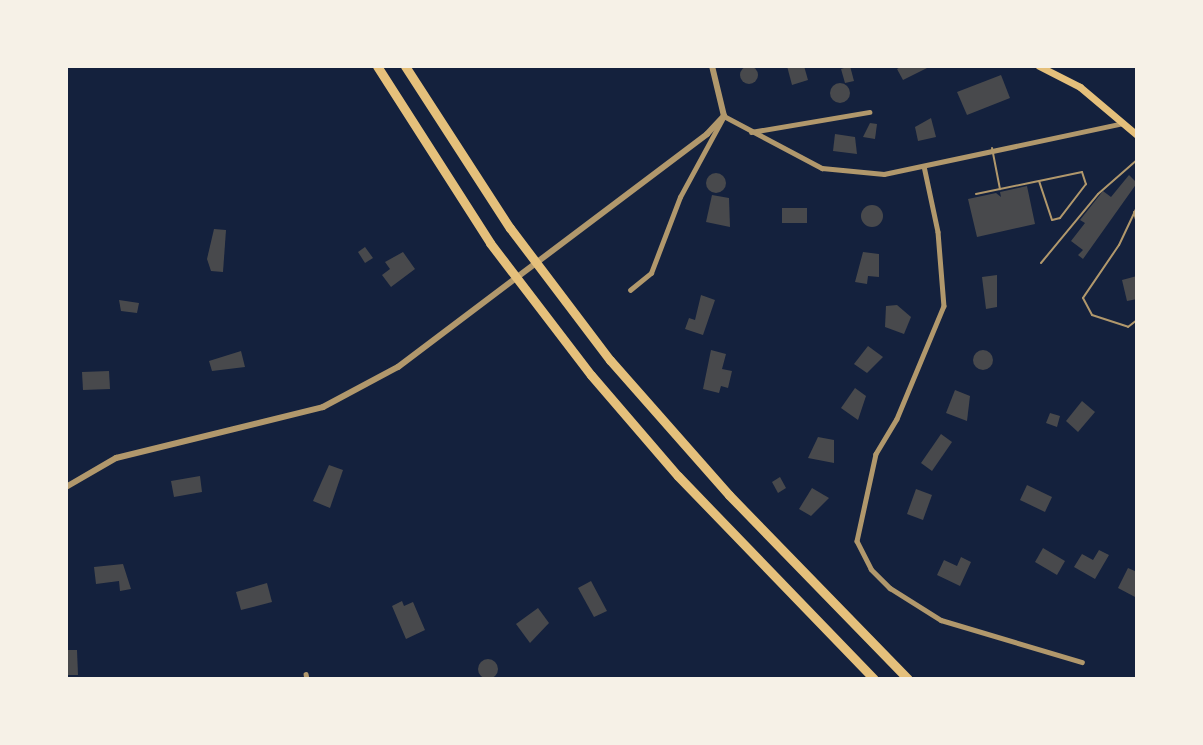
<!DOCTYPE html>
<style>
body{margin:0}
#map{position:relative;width:1203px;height:745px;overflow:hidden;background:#14213d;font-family:Rubik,sans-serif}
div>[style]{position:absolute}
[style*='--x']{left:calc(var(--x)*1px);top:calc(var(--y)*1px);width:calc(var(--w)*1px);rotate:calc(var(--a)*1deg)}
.building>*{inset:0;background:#48494c}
.round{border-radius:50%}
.service>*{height:2px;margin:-1px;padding:0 1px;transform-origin:1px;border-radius:1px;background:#b1986c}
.minor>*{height:4.5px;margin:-2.25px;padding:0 2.25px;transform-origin:2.25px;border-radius:2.25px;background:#b1986c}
.tertiary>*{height:6px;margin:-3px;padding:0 3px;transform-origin:3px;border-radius:3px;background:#b1986c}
.secondary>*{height:7px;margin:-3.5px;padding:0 3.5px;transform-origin:3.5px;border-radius:3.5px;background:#e5c07b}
.motorway>*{height:9px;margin:-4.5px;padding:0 4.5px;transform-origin:4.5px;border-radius:4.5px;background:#e5c07b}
span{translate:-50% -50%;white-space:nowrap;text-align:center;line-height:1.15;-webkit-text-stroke:6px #f6f1e7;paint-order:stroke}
.frame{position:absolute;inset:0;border:68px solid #f6f1e7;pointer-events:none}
</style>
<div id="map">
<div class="building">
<div class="round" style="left:740px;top:66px;width:18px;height:18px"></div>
<div style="clip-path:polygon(787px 66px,804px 66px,808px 80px,792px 85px)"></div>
<div style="clip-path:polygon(850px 66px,854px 81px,845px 83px,841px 69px)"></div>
<div style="clip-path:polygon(902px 66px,931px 66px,903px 80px,897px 69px)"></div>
<div style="clip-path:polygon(1001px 75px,1010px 98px,967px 115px,957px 92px)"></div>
<div class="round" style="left:830px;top:83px;width:20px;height:20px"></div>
<div style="clip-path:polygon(931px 118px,936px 137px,918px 141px,915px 127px)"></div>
<div style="clip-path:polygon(870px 123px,877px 124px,875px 139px,863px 137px)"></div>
<div style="clip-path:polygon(835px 134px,855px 137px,857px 154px,833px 151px)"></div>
<div class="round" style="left:706px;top:173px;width:20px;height:20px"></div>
<div style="clip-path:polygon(1129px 175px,1137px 183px,1083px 259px,1078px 255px,1083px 250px,1071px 241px,1085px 223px,1080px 220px,1103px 191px,1111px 197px)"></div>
<div style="clip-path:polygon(1027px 186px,1035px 224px,977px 237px,968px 199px,996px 193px,1001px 197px,1000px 192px)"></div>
<div style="clip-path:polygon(712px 195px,729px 198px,730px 227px,706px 222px)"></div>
<div class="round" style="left:861px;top:205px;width:22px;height:22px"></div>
<div style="clip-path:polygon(782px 208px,807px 208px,807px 223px,782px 223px)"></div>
<div style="clip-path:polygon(214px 229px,226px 230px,223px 272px,211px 271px,207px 259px)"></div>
<div style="clip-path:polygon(365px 247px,373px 258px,365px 263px,358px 252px)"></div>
<div style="clip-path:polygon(403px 252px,415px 269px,391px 287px,382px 275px,390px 269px,385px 262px)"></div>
<div style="clip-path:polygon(863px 252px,879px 254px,879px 277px,868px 276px,867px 284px,855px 282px)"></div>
<div style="clip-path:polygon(997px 275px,997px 307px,986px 309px,982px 277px)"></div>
<div style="clip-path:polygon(1137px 276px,1137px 299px,1127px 301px,1122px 280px)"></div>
<div style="clip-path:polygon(701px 295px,715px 300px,703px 335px,685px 329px,689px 318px,695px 320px)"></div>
<div style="clip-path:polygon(119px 300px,139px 303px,137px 313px,121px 311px)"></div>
<div style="clip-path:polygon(897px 305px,911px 317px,904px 334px,885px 327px,886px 306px)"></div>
<div style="clip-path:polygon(868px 346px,883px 357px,867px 373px,854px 364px)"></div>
<div class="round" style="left:973px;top:350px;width:20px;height:20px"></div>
<div style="clip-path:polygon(711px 350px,726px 354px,722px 369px,732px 371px,728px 388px,721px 386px,719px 393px,703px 389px)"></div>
<div style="clip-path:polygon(241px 351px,245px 367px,212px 371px,209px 361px)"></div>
<div style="clip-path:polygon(109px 371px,110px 389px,83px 390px,82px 372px)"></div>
<div style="clip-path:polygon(855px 388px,866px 396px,858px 420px,841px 408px)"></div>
<div style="clip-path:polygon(955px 390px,970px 396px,967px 421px,946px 413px)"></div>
<div style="clip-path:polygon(1082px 401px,1095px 412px,1078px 432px,1066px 421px)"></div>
<div style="clip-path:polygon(1050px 413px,1060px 416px,1057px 427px,1046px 423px)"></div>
<div style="clip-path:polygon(941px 434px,952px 442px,932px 471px,921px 463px)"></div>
<div style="clip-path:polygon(818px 437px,834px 440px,834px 463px,808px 458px)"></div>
<div style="clip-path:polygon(329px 465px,343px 470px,330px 508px,313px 501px)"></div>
<div style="clip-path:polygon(200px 476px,202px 492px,174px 497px,171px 481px)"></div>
<div style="clip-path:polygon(780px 477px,786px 488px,778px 493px,772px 482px)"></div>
<div style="clip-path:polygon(1027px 485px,1052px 497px,1045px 512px,1020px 500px)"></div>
<div style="clip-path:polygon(812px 488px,829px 498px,811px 516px,799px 509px)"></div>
<div style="clip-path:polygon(916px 489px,932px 495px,923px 520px,907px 514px)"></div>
<div style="clip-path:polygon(1043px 548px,1065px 561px,1057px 575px,1035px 562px)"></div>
<div style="clip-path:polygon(1099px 550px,1109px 555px,1095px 579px,1074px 567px,1082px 554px,1093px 560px)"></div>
<div style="clip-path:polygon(961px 557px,971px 562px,960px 586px,937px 575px,944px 560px,957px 566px)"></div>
<div style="clip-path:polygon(123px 564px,131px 589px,120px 591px,119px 581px,96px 584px,94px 567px)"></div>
<div style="clip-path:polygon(1128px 568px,1137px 572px,1137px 598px,1118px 588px)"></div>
<div style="clip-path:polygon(591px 581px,607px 611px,594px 617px,578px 588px)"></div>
<div style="clip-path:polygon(267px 583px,272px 602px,241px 610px,236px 592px)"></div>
<div style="clip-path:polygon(402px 601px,404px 606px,413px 602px,425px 630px,406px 639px,392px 606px)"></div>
<div style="clip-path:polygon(538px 608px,549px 623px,530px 643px,516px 624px)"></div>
<div style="clip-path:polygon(66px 650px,77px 650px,78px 675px,66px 675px)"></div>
<div class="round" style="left:478px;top:659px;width:20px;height:20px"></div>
</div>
<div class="service">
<div style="--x:992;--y:148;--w:42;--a:79"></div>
<div style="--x:976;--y:194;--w:64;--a:-11.7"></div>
<div style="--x:1039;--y:181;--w:44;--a:-11.8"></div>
<div style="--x:1082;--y:172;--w:13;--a:72"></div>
<div style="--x:1086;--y:184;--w:43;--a:127.4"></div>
<div style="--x:1060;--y:218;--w:8;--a:166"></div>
<div style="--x:1052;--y:220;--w:41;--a:-108.4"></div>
<div style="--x:1137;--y:207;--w:42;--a:115.3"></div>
<div style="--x:1119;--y:245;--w:64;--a:124.2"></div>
<div style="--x:1083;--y:298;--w:19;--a:62"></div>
<div style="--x:1092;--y:315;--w:38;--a:18"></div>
<div style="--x:1128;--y:327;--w:11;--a:-38"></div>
<div style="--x:1134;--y:212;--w:11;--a:75"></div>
<div style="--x:1041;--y:263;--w:89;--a:-50.4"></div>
<div style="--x:1098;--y:194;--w:52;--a:-41.1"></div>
</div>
<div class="minor">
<div style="--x:751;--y:132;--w:120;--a:-9.6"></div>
<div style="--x:924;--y:166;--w:67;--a:78"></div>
<div style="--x:938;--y:232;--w:74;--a:85.4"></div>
<div style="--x:944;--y:306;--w:122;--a:112.6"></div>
<div style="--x:897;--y:419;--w:41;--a:121"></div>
<div style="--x:876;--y:454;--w:89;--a:102.3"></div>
<div style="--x:857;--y:541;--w:31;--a:63"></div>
<div style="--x:871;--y:569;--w:27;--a:45"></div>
<div style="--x:890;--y:588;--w:60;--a:32.1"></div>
<div style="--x:941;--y:620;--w:147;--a:16.6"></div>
<div style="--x:630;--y:290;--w:27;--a:-39"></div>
<div style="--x:651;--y:273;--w:81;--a:-69.1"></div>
<div style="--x:680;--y:197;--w:92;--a:-61.5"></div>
<div style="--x:724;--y:116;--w:111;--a:28"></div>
<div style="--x:822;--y:168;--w:62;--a:5.5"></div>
<div style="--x:884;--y:174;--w:244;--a:-12"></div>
<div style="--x:306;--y:674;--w:5;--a:79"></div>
</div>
<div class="tertiary">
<div style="--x:66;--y:487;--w:58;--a:-30.1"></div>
<div style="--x:116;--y:458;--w:213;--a:-13.8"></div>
<div style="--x:323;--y:407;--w:85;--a:-28.1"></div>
<div style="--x:398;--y:367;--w:387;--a:-37"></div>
<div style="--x:707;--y:134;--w:25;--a:-47"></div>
<div style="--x:724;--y:116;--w:51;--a:-103.5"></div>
</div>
<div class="secondary">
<div style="--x:1039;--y:66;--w:46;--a:27.1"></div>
<div style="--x:1080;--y:87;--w:75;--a:40.1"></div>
</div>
<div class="motorway">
<div style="--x:377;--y:66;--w:210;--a:57.4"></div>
<div style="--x:490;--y:243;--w:166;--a:52.6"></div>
<div style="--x:591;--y:375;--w:133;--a:49.3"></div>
<div style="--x:678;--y:476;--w:282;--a:46"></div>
<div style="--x:405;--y:66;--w:193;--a:57.1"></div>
<div style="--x:510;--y:228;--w:166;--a:52.9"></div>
<div style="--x:610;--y:360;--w:180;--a:48.6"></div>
<div style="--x:729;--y:495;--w:257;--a:45.8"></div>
</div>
<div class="frame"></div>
</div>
